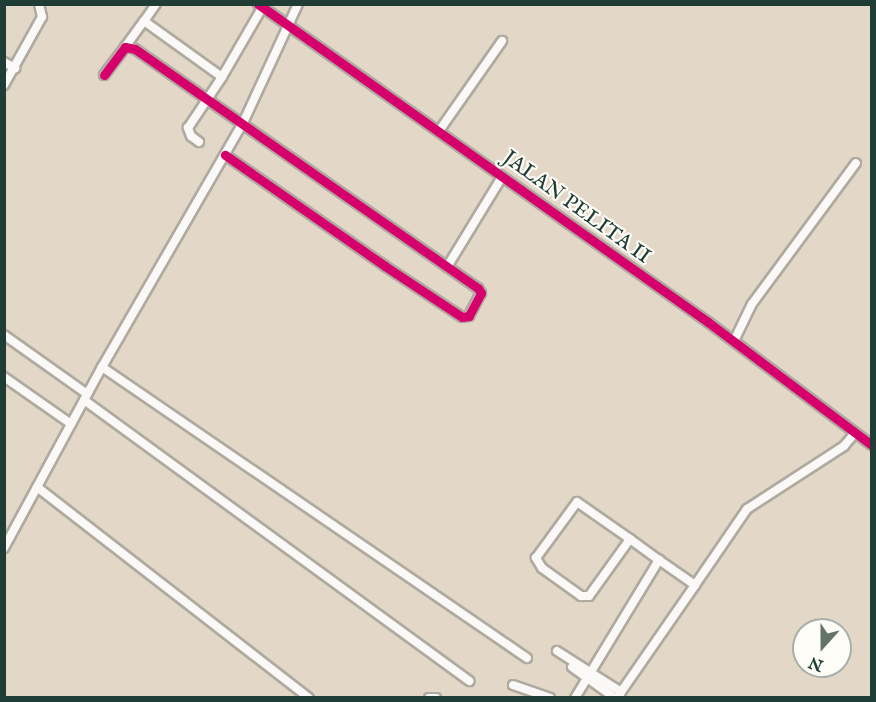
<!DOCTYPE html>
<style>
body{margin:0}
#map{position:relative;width:876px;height:702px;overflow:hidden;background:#e3d8c7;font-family:"IM FELL English",serif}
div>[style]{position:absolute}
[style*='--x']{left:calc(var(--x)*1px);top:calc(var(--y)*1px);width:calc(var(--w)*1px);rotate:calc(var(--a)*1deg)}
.roads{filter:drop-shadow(2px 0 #afaa9f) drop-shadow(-2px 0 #afaa9f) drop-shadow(0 2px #afaa9f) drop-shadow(0 -2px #afaa9f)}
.street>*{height:8px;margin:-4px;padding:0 4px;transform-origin:4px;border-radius:4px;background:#fbf9f7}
.cycleway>*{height:9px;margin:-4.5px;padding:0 4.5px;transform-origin:4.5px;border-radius:4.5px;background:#d6006c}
span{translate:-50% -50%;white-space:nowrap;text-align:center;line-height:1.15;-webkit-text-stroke:4.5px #fdfcf7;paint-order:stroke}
.street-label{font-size:21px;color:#1f3d34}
.frame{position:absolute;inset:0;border:6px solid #1f3d34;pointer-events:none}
.north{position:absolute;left:792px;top:618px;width:60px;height:60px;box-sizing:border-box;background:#fdfcf7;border:2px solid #a4b0a9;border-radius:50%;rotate:201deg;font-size:16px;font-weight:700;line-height:24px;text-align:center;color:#1f3d34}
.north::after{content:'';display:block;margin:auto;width:21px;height:27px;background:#647367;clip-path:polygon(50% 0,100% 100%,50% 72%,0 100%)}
</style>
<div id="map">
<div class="roads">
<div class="street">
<div style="--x:156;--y:4;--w:21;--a:125"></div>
<div style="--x:144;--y:21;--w:96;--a:35.7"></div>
<div style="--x:222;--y:77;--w:80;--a:-59.9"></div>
<div style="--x:258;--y:4;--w:551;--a:35.25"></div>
<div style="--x:708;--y:322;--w:205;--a:36.9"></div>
<div style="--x:125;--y:47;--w:32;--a:-54"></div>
<div style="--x:4;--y:62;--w:13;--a:29"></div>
<div style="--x:104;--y:75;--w:35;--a:-53"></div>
<div style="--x:125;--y:47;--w:10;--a:11"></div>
<div style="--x:135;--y:49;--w:418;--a:34.9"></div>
<div style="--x:478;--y:288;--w:6;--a:59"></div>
<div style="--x:481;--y:293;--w:26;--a:118"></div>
<div style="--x:469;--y:316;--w:7;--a:172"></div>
<div style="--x:462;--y:317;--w:92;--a:-146.5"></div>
<div style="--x:385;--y:266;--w:195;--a:-145.2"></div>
<div style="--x:4;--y:85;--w:78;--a:-60.8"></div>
<div style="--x:42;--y:17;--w:13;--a:-103"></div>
<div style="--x:439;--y:131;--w:110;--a:-55"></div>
<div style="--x:199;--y:142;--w:10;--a:-143"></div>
<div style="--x:191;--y:136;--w:9;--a:-111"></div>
<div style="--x:188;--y:128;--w:61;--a:-56.3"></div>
<div style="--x:447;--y:267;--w:105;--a:-58.6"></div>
<div style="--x:4;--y:335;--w:102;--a:35.4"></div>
<div style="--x:734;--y:341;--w:41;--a:-64.1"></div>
<div style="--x:752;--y:304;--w:175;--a:-53.6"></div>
<div style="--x:102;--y:367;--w:515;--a:34.4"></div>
<div style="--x:4;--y:377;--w:82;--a:35"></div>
<div style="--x:84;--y:400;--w:477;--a:36.1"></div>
<div style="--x:37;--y:487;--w:344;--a:37.8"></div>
<div style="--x:630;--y:539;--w:70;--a:125.7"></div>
<div style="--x:589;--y:596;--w:8;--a:180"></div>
<div style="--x:581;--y:596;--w:48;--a:-144.3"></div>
<div style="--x:542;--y:568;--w:12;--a:-121"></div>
<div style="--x:536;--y:558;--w:69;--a:-53.8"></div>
<div style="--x:577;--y:502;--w:65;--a:34.9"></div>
<div style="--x:630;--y:539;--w:36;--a:36"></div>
<div style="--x:4;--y:548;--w:206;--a:-61.6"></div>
<div style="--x:102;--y:367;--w:282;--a:-60"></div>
<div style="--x:243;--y:123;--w:131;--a:-65.2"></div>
<div style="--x:557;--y:651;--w:76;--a:32.6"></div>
<div style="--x:621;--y:692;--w:7;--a:117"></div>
<div style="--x:572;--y:667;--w:53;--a:35.8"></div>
<div style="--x:513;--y:685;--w:39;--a:19"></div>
<div style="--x:621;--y:692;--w:130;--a:-55.3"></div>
<div style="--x:429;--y:698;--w:7;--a:0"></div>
<div style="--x:575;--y:698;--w:162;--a:-58.7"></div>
<div style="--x:659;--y:560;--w:44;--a:34.8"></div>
<div style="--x:695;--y:585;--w:92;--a:-55.6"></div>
<div style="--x:747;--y:509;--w:116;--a:-33"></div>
<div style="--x:844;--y:446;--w:17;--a:-50"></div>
</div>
</div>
<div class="cycleway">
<div style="--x:258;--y:4;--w:551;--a:35.25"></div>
<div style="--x:708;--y:322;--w:205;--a:36.9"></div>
<div style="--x:104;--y:75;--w:35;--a:-53"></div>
<div style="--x:125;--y:47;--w:10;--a:11"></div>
<div style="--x:135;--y:49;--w:418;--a:34.9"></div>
<div style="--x:478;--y:288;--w:6;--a:59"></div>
<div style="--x:481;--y:293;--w:26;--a:118"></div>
<div style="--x:469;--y:316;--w:7;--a:172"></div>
<div style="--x:462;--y:317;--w:92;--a:-146.5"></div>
<div style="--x:385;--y:266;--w:195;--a:-145.2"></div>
</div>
<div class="street-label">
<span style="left:576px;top:208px;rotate:36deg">JALAN PELITA II</span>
</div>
<div class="frame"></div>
<div class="north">N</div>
</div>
